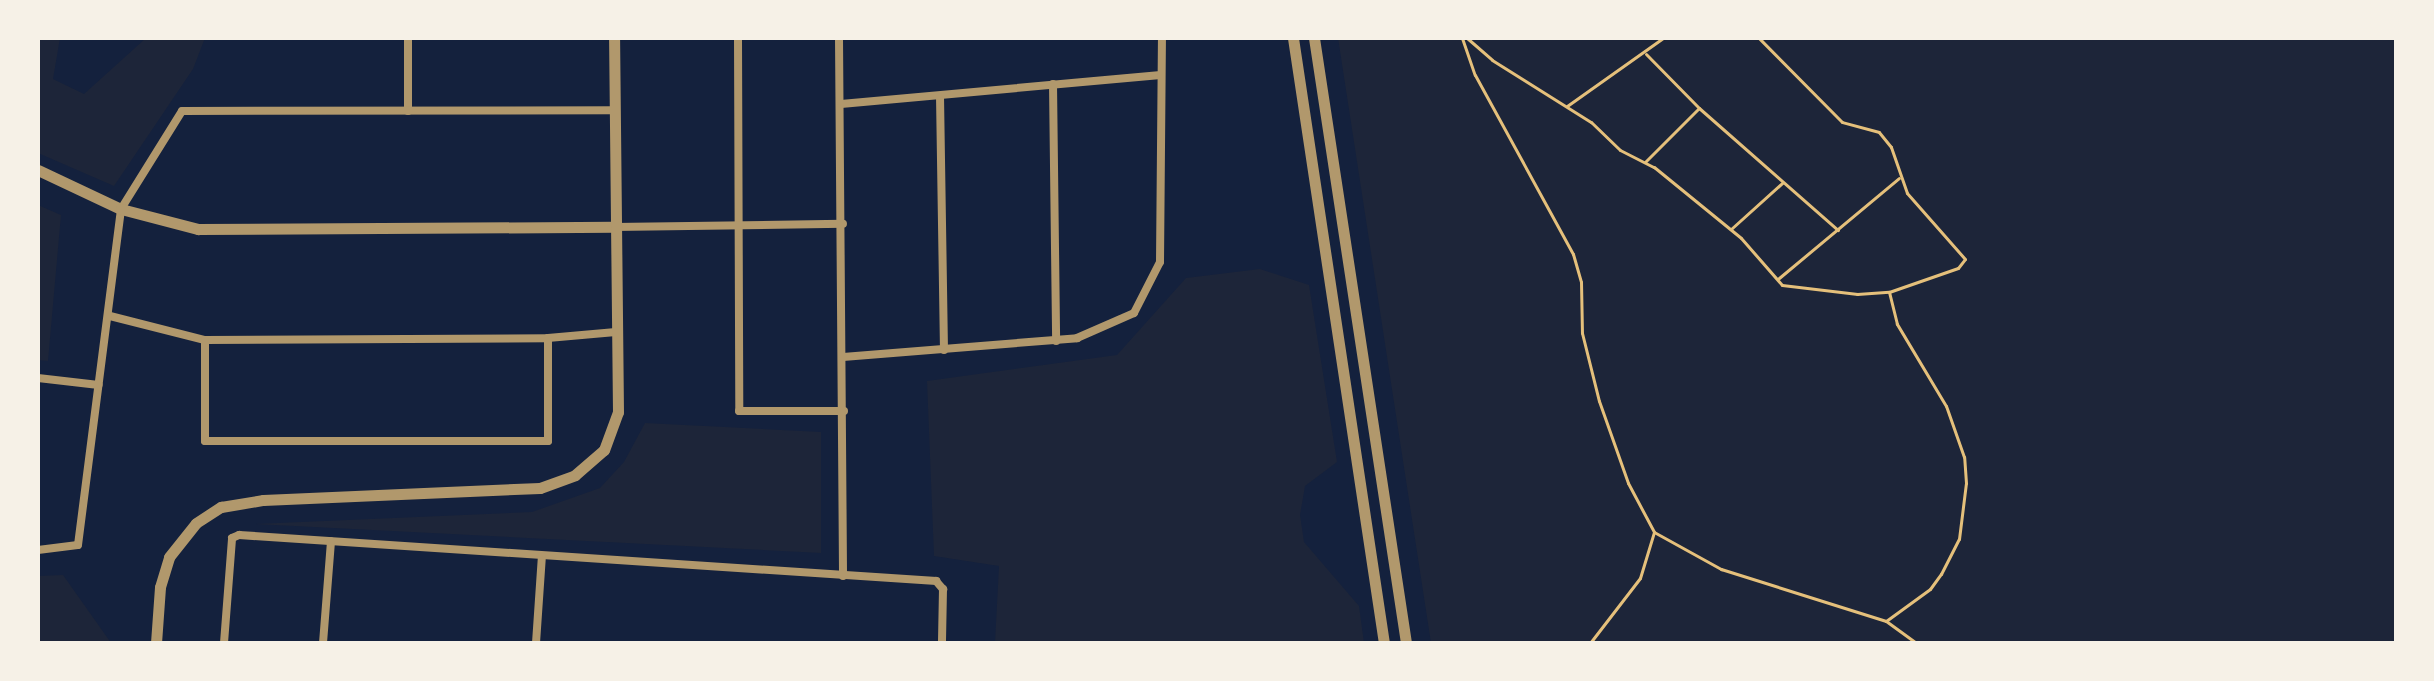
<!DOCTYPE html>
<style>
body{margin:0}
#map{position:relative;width:2434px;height:681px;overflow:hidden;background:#14213d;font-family:"Alegreya Sans",sans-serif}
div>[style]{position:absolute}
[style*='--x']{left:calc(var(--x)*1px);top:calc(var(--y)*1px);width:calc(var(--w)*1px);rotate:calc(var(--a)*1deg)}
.green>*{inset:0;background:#1d2539}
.path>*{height:3px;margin:-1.5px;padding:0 1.5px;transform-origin:1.5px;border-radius:1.5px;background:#e5c07b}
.minor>*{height:8px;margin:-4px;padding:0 4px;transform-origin:4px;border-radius:4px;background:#b1986c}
.tertiary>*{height:11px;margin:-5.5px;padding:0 5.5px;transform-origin:5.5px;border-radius:5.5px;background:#b1986c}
span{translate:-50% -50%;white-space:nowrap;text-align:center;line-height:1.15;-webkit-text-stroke:6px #f6f1e7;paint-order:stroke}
.frame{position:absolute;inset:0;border:40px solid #f6f1e7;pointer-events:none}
</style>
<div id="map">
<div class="green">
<div style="clip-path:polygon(38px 38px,60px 38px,53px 79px,84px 94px,146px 38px,205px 38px,193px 69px,114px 186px,38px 153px)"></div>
<div style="clip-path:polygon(1338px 38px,2396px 38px,2396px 643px,1431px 643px)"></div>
<div style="clip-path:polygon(38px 205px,61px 215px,48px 361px,38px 360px)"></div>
<div style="clip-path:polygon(1260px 269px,1309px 285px,1337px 462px,1305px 486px,1300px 515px,1304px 542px,1359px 606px,1364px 643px,995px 643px,999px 566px,934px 556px,927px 381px,1117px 355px,1186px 278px)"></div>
<div style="clip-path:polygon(645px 423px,821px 432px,821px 553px,255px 524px,532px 512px,600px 488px,624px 462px)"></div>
<div style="clip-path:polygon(63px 575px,109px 640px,109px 643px,38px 643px,38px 576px)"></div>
</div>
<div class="path">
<div style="--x:1462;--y:38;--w:39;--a:71"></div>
<div style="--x:1475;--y:75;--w:204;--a:61.3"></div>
<div style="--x:1573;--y:254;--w:29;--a:74"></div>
<div style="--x:1581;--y:282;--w:51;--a:88.9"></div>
<div style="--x:1582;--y:333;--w:70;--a:76"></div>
<div style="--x:1599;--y:401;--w:87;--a:70.5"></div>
<div style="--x:1628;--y:483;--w:55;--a:62"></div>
<div style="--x:1467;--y:38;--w:33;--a:41"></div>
<div style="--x:1492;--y:60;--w:117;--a:32.1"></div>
<div style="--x:1591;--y:122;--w:40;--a:44"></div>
<div style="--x:1620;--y:150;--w:38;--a:27"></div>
<div style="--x:1654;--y:167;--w:112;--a:39.2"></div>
<div style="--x:1741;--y:238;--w:62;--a:48.9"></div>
<div style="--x:1782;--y:285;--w:76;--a:6.8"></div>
<div style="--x:1857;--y:294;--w:32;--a:-4"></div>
<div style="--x:1889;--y:292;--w:73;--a:-19.2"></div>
<div style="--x:1958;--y:268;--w:11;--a:-52"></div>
<div style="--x:1965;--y:259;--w:88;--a:-131.3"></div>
<div style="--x:1907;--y:193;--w:49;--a:-109.2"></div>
<div style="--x:1891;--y:147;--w:19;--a:-129"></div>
<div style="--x:1879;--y:132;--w:38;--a:-165"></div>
<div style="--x:1842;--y:122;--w:118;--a:-134.7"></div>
<div style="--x:1646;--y:54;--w:76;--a:45.5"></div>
<div style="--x:1699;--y:108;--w:185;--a:41.3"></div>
<div style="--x:1567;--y:106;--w:118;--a:-35.3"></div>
<div style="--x:1645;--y:162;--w:76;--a:-45"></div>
<div style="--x:1731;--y:229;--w:69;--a:-42"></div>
<div style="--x:1779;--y:278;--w:156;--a:-39.8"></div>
<div style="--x:1654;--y:532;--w:77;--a:28.9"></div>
<div style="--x:1721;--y:569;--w:173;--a:17.5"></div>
<div style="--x:1886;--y:621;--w:37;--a:36"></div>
<div style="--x:1886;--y:621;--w:54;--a:-36"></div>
<div style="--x:1930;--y:589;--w:19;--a:-54"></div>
<div style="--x:1941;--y:574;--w:39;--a:-63"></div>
<div style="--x:1959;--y:539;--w:56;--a:-82.9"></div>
<div style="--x:1966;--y:483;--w:26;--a:-94"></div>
<div style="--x:1964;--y:457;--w:54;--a:-109.4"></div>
<div style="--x:1946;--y:406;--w:96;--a:-120.9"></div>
<div style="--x:1897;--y:324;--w:33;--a:-104"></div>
<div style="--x:1590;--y:643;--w:82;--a:-52.4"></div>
<div style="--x:1640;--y:578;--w:48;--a:-73.1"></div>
</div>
<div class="minor">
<div style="--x:738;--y:38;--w:373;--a:89.8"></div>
<div style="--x:739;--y:411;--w:105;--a:0"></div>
<div style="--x:839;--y:38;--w:538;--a:89.57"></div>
<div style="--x:1053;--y:84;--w:257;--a:89.3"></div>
<div style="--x:940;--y:96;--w:254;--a:89.1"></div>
<div style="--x:841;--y:104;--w:321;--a:-5.2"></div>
<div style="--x:408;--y:111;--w:73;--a:-90"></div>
<div style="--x:614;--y:227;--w:229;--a:-0.8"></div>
<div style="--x:110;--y:316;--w:98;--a:14.2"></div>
<div style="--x:205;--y:340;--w:343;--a:-0.3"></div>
<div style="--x:548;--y:338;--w:68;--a:-5"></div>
<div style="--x:205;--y:340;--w:101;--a:90"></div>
<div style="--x:205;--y:441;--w:343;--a:0"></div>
<div style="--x:548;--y:441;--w:103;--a:-90"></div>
<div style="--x:843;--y:357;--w:235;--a:-4.6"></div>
<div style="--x:1077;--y:338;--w:62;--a:-23.7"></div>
<div style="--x:1134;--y:313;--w:57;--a:-63"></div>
<div style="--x:1160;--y:262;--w:224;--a:-89.5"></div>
<div style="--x:38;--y:378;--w:61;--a:6.5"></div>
<div style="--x:38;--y:550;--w:40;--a:-7.1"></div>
<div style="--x:78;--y:545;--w:339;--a:-82.7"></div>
<div style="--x:121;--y:209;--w:115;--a:-58.1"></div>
<div style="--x:182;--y:111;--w:433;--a:-0.1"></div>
<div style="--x:224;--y:643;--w:105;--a:-85.6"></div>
<div style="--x:232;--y:538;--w:8;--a:-23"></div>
<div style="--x:239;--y:535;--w:699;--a:3.78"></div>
<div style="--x:936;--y:581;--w:11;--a:49"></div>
<div style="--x:943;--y:589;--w:54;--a:91.1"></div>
<div style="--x:323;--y:643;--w:102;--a:-85.5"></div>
<div style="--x:536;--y:643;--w:87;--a:-86.1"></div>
</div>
<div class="tertiary">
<div style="--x:1293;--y:38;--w:612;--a:81.45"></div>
<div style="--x:1314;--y:38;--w:612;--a:81.35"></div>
<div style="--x:38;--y:170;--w:92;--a:25.2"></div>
<div style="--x:121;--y:209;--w:80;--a:14.6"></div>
<div style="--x:198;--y:229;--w:416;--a:-0.3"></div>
<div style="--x:156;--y:643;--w:56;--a:-85.9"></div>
<div style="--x:160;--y:587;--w:31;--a:-73"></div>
<div style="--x:169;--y:557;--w:43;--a:-51.5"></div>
<div style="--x:196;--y:523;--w:30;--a:-33"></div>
<div style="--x:221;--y:507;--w:43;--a:-9.5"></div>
<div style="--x:263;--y:500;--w:277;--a:-2.5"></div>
<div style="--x:540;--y:488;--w:37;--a:-20"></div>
<div style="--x:575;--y:475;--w:38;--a:-41"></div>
<div style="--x:604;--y:450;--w:40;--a:-69.8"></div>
<div style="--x:618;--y:412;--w:374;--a:-90.6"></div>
</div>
<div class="frame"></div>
</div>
